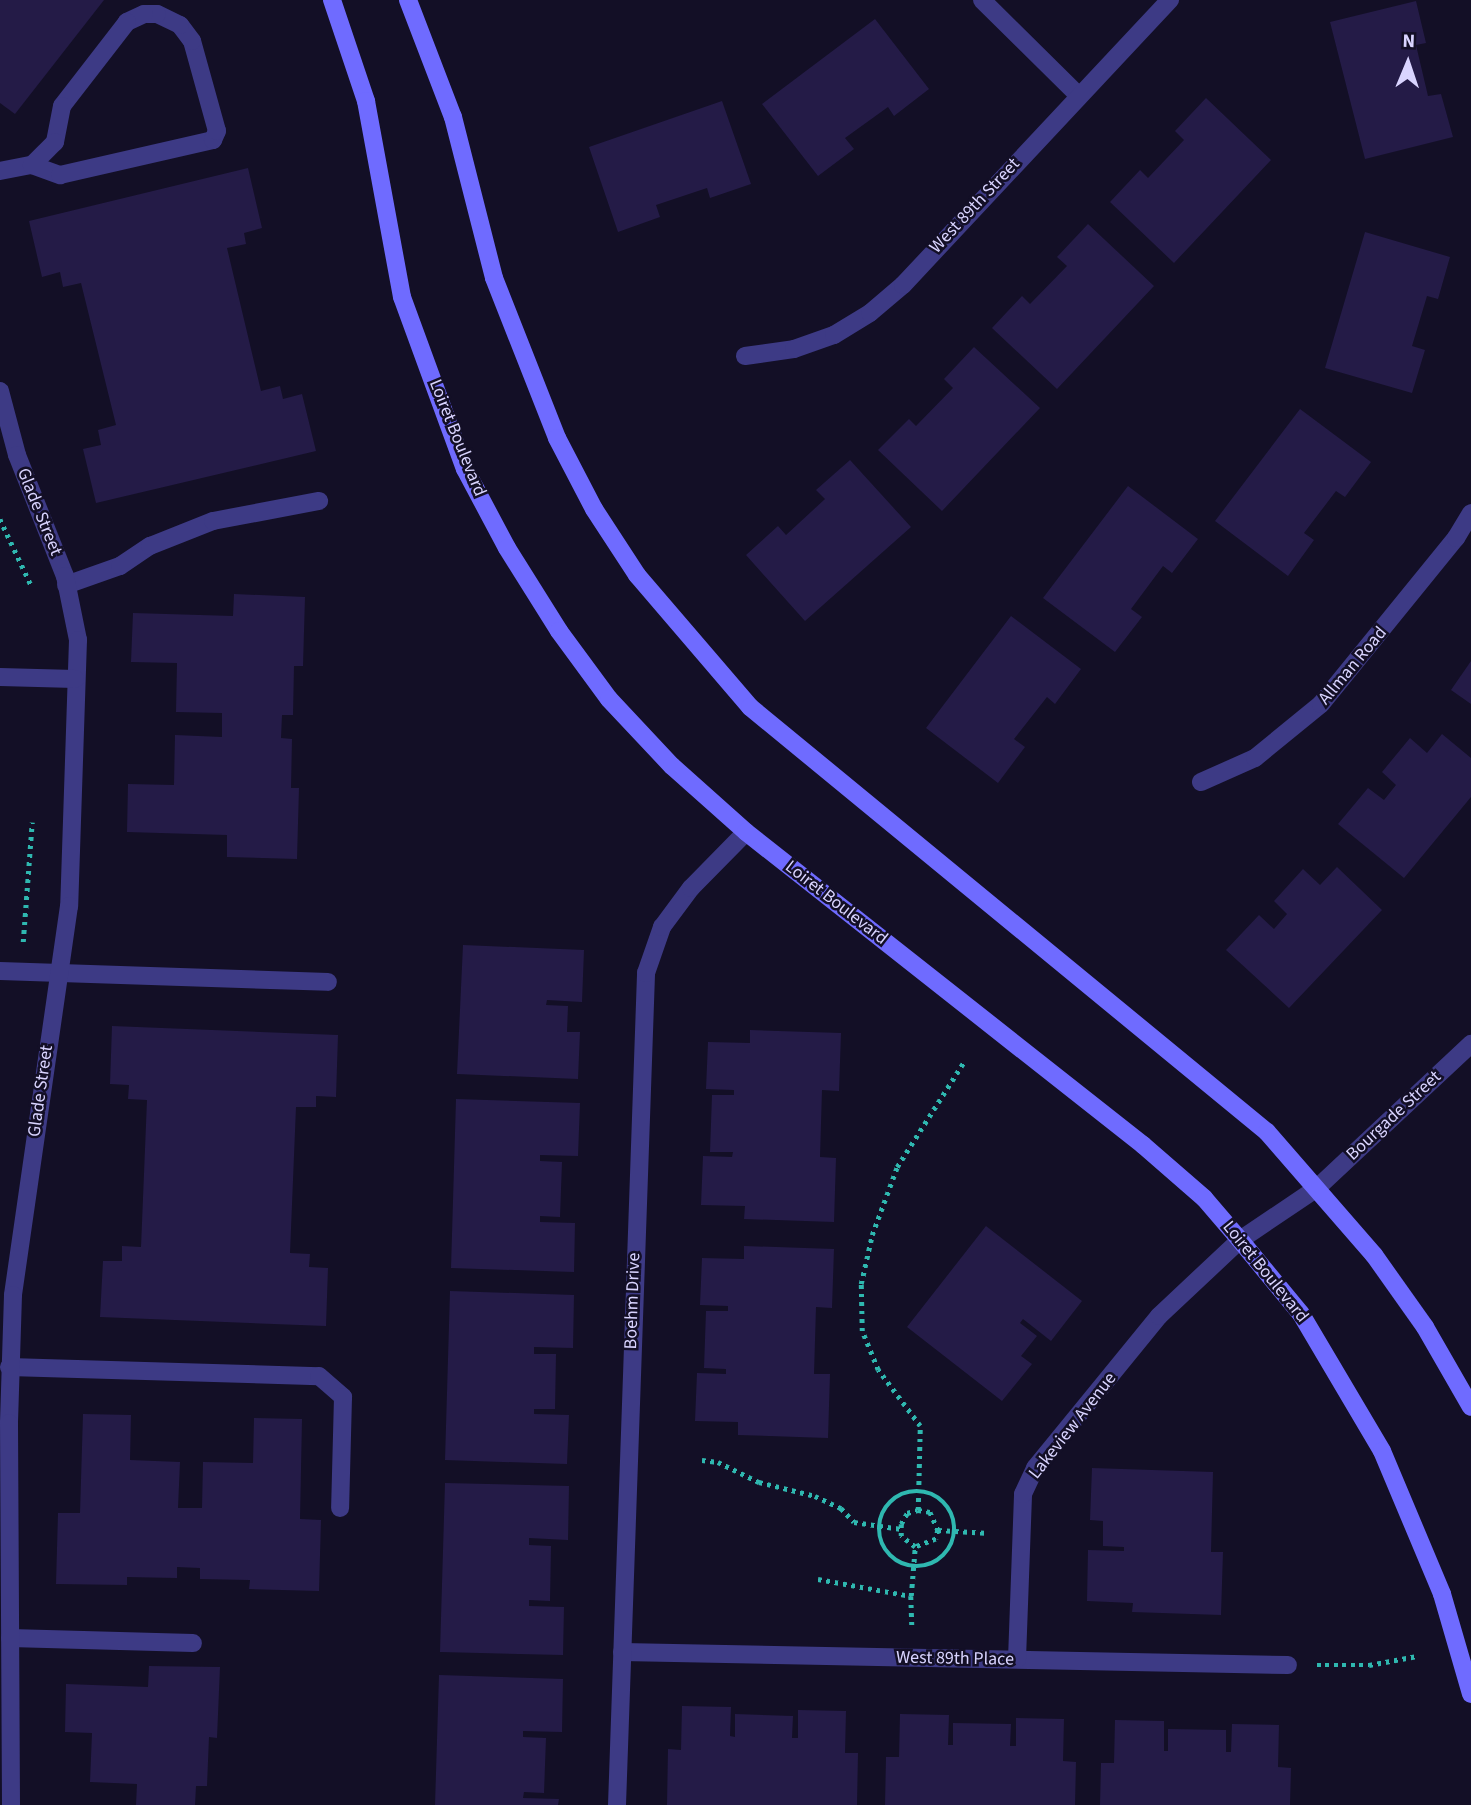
<!DOCTYPE html>
<style>
body{margin:0}
#map{position:relative;width:1471px;height:1805px;overflow:hidden;background:#130f26;font-family:"Source Sans 3",sans-serif}
div>[style]{position:absolute}
[style*='--x']{left:calc(var(--x)*1px);top:calc(var(--y)*1px);width:calc(var(--w)*1px);rotate:calc(var(--a)*1deg)}
.building>*{inset:0;background:#241b47}
.path>*{height:4.5px;margin-top:-2.25px;transform-origin:0;background:repeating-linear-gradient(90deg,#2fb8b0 0 3.5px,transparent 0 8.5px)}
.path>.ring{margin:-2.25px;padding:0;box-sizing:content-box;background:none;border:4.5px solid #2fb8b0;border-radius:50%}
.lane>*{height:18px;margin:-9px;padding:0 9px;transform-origin:9px;border-radius:9px;background:#3d3a85}
.street>*{height:18px;margin:-9px;padding:0 9px;transform-origin:9px;border-radius:9px;background:#3d3a85}
.secondary>*{height:18px;margin:-9px;padding:0 9px;transform-origin:9px;border-radius:9px;background:#6f6bff}
span{translate:-50% -50%;white-space:nowrap;text-align:center;line-height:1.15;-webkit-text-stroke:5px #130f26;paint-order:stroke}
.street-label{font-size:18px;color:#d9d4ff}
.north{position:absolute;left:1373px;top:28px;width:70px;height:70px;-webkit-text-stroke:5px #130f26;paint-order:stroke;rotate:2deg;font-size:19px;font-weight:700;line-height:28px;text-align:center;color:#d9d4ff}
.north::after{content:'';display:block;margin:auto;width:24px;height:32px;background:#d9d4ff;clip-path:polygon(50% 0,100% 100%,50% 72%,0 100%)}
</style>
<div id="map">
<div class="building">
<div style="clip-path:polygon(0 0,104px 0,15px 114px,0 103px)"></div>
<div style="clip-path:polygon(1416px 1px,1426px 43px,1416px 45px,1428px 96px,1441px 94px,1453px 137px,1365px 159px,1330px 22px)"></div>
<div style="clip-path:polygon(875px 19px,929px 89px,894px 116px,888px 107px,845px 138px,854px 149px,818px 176px,762px 104px)"></div>
<div style="clip-path:polygon(1206px 98px,1271px 160px,1174px 263px,1110px 202px,1140px 170px,1148px 178px,1184px 140px,1175px 131px)"></div>
<div style="clip-path:polygon(722px 101px,751px 184px,710px 198px,707px 188px,656px 205px,660px 217px,618px 232px,589px 147px)"></div>
<div style="clip-path:polygon(248px 168px,262px 228px,244px 233px,246px 244px,227px 248px,261px 391px,280px 386px,283px 399px,302px 394px,316px 451px,96px 503px,83px 449px,101px 445px,98px 430px,116px 425px,81px 283px,63px 287px,60px 272px,42px 277px,29px 221px)"></div>
<div style="clip-path:polygon(1088px 224px,1154px 286px,1057px 389px,992px 328px,1022px 296px,1030px 304px,1067px 266px,1057px 257px)"></div>
<div style="clip-path:polygon(1365px 232px,1450px 257px,1438px 299px,1427px 296px,1412px 346px,1425px 350px,1412px 393px,1325px 368px)"></div>
<div style="clip-path:polygon(974px 347px,1040px 408px,942px 511px,878px 450px,909px 419px,916px 426px,953px 388px,944px 379px)"></div>
<div style="clip-path:polygon(1300px 409px,1371px 462px,1345px 497px,1336px 491px,1304px 533px,1314px 540px,1288px 576px,1215px 521px)"></div>
<div style="clip-path:polygon(850px 460px,911px 527px,805px 621px,746px 555px,778px 526px,786px 535px,825px 499px,816px 490px)"></div>
<div style="clip-path:polygon(1128px 486px,1198px 539px,1172px 573px,1163px 566px,1131px 609px,1142px 617px,1115px 652px,1043px 598px)"></div>
<div style="clip-path:polygon(234px 594px,305px 597px,303px 666px,294px 666px,293px 715px,282px 715px,281px 738px,292px 739px,291px 788px,299px 788px,297px 859px,227px 857px,227px 835px,127px 832px,128px 784px,174px 785px,175px 735px,222px 737px,222px 713px,176px 712px,177px 663px,131px 662px,133px 613px,233px 616px)"></div>
<div style="clip-path:polygon(1011px 616px,1081px 669px,1055px 704px,1047px 697px,1014px 739px,1025px 747px,998px 783px,926px 728px)"></div>
<div style="clip-path:polygon(1471px 661px,1471px 704px,1451px 690px)"></div>
<div style="clip-path:polygon(1442px 734px,1471px 758px,1471px 797px,1404px 878px,1338px 824px,1368px 788px,1384px 800px,1396px 785px,1382px 772px,1410px 738px,1427px 753px)"></div>
<div style="clip-path:polygon(1337px 867px,1382px 910px,1289px 1008px,1226px 950px,1259px 915px,1274px 929px,1287px 914px,1274px 901px,1303px 869px,1320px 885px)"></div>
<div style="clip-path:polygon(463px 945px,584px 950px,582px 1002px,547px 1000px,546px 1005px,568px 1006px,567px 1032px,580px 1032px,578px 1079px,457px 1074px)"></div>
<div style="clip-path:polygon(112px 1026px,338px 1035px,336px 1097px,316px 1096px,316px 1107px,296px 1107px,290px 1253px,310px 1254px,309px 1267px,328px 1268px,326px 1326px,100px 1317px,103px 1261px,122px 1261px,122px 1246px,141px 1247px,147px 1100px,128px 1099px,129px 1085px,110px 1084px)"></div>
<div style="clip-path:polygon(750px 1030px,841px 1033px,839px 1091px,822px 1090px,820px 1157px,836px 1158px,834px 1222px,744px 1219px,745px 1206px,701px 1205px,703px 1156px,732px 1157px,733px 1152px,710px 1152px,712px 1095px,734px 1095px,734px 1090px,706px 1089px,708px 1042px,750px 1043px)"></div>
<div style="clip-path:polygon(456px 1099px,580px 1103px,578px 1156px,540px 1155px,540px 1161px,562px 1162px,560px 1217px,540px 1216px,540px 1222px,575px 1223px,574px 1272px,451px 1268px)"></div>
<div style="clip-path:polygon(986px 1226px,1082px 1301px,1051px 1341px,1023px 1319px,1020px 1323px,1037px 1336px,1021px 1356px,1032px 1364px,1002px 1401px,907px 1327px)"></div>
<div style="clip-path:polygon(744px 1246px,834px 1249px,832px 1308px,816px 1307px,814px 1374px,830px 1374px,828px 1438px,738px 1435px,738px 1422px,695px 1421px,697px 1373px,726px 1374px,726px 1369px,704px 1368px,706px 1311px,728px 1311px,728px 1306px,700px 1305px,702px 1258px,744px 1259px)"></div>
<div style="clip-path:polygon(450px 1291px,574px 1295px,573px 1348px,534px 1347px,534px 1354px,556px 1354px,555px 1409px,534px 1409px,534px 1414px,569px 1415px,567px 1464px,445px 1460px)"></div>
<div style="clip-path:polygon(83px 1414px,131px 1415px,130px 1460px,180px 1462px,178px 1508px,202px 1508px,203px 1462px,253px 1463px,254px 1418px,302px 1419px,300px 1519px,321px 1520px,319px 1591px,249px 1589px,250px 1580px,200px 1579px,200px 1568px,177px 1567px,177px 1578px,127px 1577px,127px 1585px,56px 1584px,58px 1513px,80px 1513px)"></div>
<div style="clip-path:polygon(1092px 1468px,1213px 1472px,1211px 1552px,1223px 1552px,1221px 1615px,1132px 1612px,1133px 1603px,1087px 1601px,1088px 1550px,1124px 1551px,1124px 1547px,1103px 1546px,1103px 1521px,1090px 1520px)"></div>
<div style="clip-path:polygon(445px 1483px,569px 1486px,568px 1540px,529px 1538px,529px 1545px,551px 1546px,550px 1601px,529px 1600px,529px 1606px,564px 1607px,563px 1655px,440px 1652px)"></div>
<div style="clip-path:polygon(149px 1666px,220px 1667px,217px 1738px,209px 1737px,207px 1786px,196px 1786px,195px 1805px,136px 1805px,137px 1784px,90px 1782px,92px 1733px,65px 1732px,66px 1684px,148px 1687px)"></div>
<div style="clip-path:polygon(439px 1675px,563px 1679px,562px 1732px,523px 1731px,523px 1737px,546px 1738px,544px 1793px,524px 1792px,523px 1798px,559px 1799px,558px 1805px,435px 1805px)"></div>
<div style="clip-path:polygon(682px 1706px,731px 1707px,730px 1736px,735px 1737px,735px 1714px,793px 1716px,792px 1738px,798px 1738px,798px 1710px,846px 1711px,845px 1753px,858px 1753px,857px 1805px,667px 1805px,668px 1749px,681px 1750px)"></div>
<div style="clip-path:polygon(900px 1714px,949px 1715px,948px 1745px,953px 1745px,953px 1723px,1011px 1724px,1010px 1746px,1016px 1746px,1016px 1718px,1064px 1719px,1063px 1761px,1076px 1762px,1075px 1805px,885px 1805px,886px 1757px,899px 1757px)"></div>
<div style="clip-path:polygon(1115px 1720px,1164px 1721px,1164px 1751px,1168px 1751px,1168px 1729px,1226px 1730px,1226px 1752px,1231px 1752px,1232px 1724px,1279px 1725px,1278px 1767px,1291px 1768px,1290px 1805px,1100px 1805px,1101px 1763px,1114px 1763px)"></div>
</div>
<div class="path">
<div style="--x:0;--y:519;--w:75;--a:64.8"></div>
<div style="--x:23;--y:942;--w:120;--a:-85.7"></div>
<div style="--x:702;--y:1460;--w:16;--a:7"></div>
<div style="--x:718;--y:1462;--w:46;--a:26"></div>
<div style="--x:759;--y:1482;--w:58;--a:14"></div>
<div style="--x:815;--y:1496;--w:29;--a:25"></div>
<div style="--x:841;--y:1508;--w:19;--a:47"></div>
<div style="--x:854;--y:1522;--w:48;--a:8.5"></div>
<div class="ring" style="left:879px;top:1491px;width:71.5px;height:71.5px"></div>
<div style="--x:918;--y:1510;--w:12;--a:9"></div>
<div style="--x:930;--y:1512;--w:20;--a:66"></div>
<div style="--x:938;--y:1530;--w:9;--a:103"></div>
<div style="--x:936;--y:1539;--w:22;--a:159"></div>
<div style="--x:915;--y:1547;--w:18;--a:-142"></div>
<div style="--x:901;--y:1536;--w:12;--a:-90"></div>
<div style="--x:901;--y:1524;--w:13;--a:-61"></div>
<div style="--x:907;--y:1513;--w:11;--a:-15"></div>
<div style="--x:918;--y:1510;--w:84;--a:-88.6"></div>
<div style="--x:920;--y:1426;--w:70;--a:-126.9"></div>
<div style="--x:878;--y:1370;--w:42;--a:-112.3"></div>
<div style="--x:862;--y:1331;--w:47;--a:-91.2"></div>
<div style="--x:861;--y:1284;--w:50;--a:-77.3"></div>
<div style="--x:872;--y:1235;--w:72;--a:-69.8"></div>
<div style="--x:897;--y:1167;--w:125;--a:-57.5"></div>
<div style="--x:938;--y:1530;--w:51;--a:3.4"></div>
<div style="--x:818;--y:1579;--w:95;--a:10.4"></div>
<div style="--x:911;--y:1596;--w:30;--a:88"></div>
<div style="--x:911;--y:1596;--w:49;--a:-85.3"></div>
<div style="--x:1317;--y:1665;--w:52;--a:0"></div>
<div style="--x:1369;--y:1665;--w:49;--a:-10.6"></div>
</div>
<div class="lane">
<div style="--x:0;--y:171;--w:33;--a:-11"></div>
<div style="--x:32;--y:165;--w:30;--a:20"></div>
<div style="--x:60;--y:175;--w:157;--a:-12.9"></div>
<div style="--x:213;--y:140;--w:10;--a:-66"></div>
<div style="--x:217;--y:131;--w:93;--a:-105.5"></div>
<div style="--x:192;--y:41;--w:20;--a:-127"></div>
<div style="--x:180;--y:25;--w:25;--a:-154"></div>
<div style="--x:157;--y:14;--w:13;--a:180"></div>
<div style="--x:144;--y:14;--w:19;--a:155"></div>
<div style="--x:127;--y:22;--w:106;--a:127.7"></div>
<div style="--x:62;--y:106;--w:37;--a:101"></div>
<div style="--x:55;--y:142;--w:33;--a:135"></div>
<div style="--x:66;--y:585;--w:57;--a:-19.4"></div>
<div style="--x:120;--y:566;--w:36;--a:-34"></div>
<div style="--x:150;--y:546;--w:68;--a:-21.6"></div>
<div style="--x:213;--y:521;--w:108;--a:-10.7"></div>
<div style="--x:0;--y:971;--w:328;--a:1.9"></div>
<div style="--x:9;--y:1367;--w:310;--a:1.7"></div>
<div style="--x:319;--y:1376;--w:32;--a:41"></div>
<div style="--x:343;--y:1397;--w:111;--a:91.5"></div>
<div style="--x:10;--y:1638;--w:183;--a:1.6"></div>
</div>
<div class="street">
<div style="--x:982;--y:0;--w:135;--a:44.7"></div>
<div style="--x:745;--y:356;--w:49;--a:-8.1"></div>
<div style="--x:794;--y:349;--w:42;--a:-19.3"></div>
<div style="--x:834;--y:335;--w:42;--a:-31.4"></div>
<div style="--x:870;--y:313;--w:43;--a:-40.3"></div>
<div style="--x:903;--y:285;--w:391;--a:-46.9"></div>
<div style="--x:0;--y:391;--w:66;--a:75.1"></div>
<div style="--x:17;--y:455;--w:130;--a:68.4"></div>
<div style="--x:65;--y:576;--w:65;--a:78.5"></div>
<div style="--x:78;--y:640;--w:266;--a:91.9"></div>
<div style="--x:69;--y:906;--w:393;--a:98.2"></div>
<div style="--x:13;--y:1295;--w:128;--a:91.8"></div>
<div style="--x:9;--y:1423;--w:382;--a:89.7"></div>
<div style="--x:0;--y:677;--w:75;--a:1.5"></div>
<div style="--x:1201;--y:782;--w:59;--a:-24"></div>
<div style="--x:1255;--y:758;--w:85;--a:-39.3"></div>
<div style="--x:1321;--y:704;--w:214;--a:-50.9"></div>
<div style="--x:1456;--y:538;--w:29;--a:-59"></div>
<div style="--x:622;--y:1652;--w:666;--a:1.12"></div>
<div style="--x:1017;--y:1659;--w:165;--a:-87.9"></div>
<div style="--x:1023;--y:1494;--w:29;--a:-65"></div>
<div style="--x:1035;--y:1468;--w:196;--a:-50.8"></div>
<div style="--x:1159;--y:1316;--w:111;--a:-43.2"></div>
<div style="--x:1240;--y:1240;--w:93;--a:-34"></div>
<div style="--x:1317;--y:1188;--w:211;--a:-43.1"></div>
<div style="--x:617;--y:1805;--w:833;--a:-88"></div>
<div style="--x:646;--y:973;--w:49;--a:-70.8"></div>
<div style="--x:662;--y:927;--w:49;--a:-53.4"></div>
<div style="--x:691;--y:888;--w:78;--a:-45.5"></div>
</div>
<div class="secondary">
<div style="--x:332;--y:0;--w:107;--a:71.4"></div>
<div style="--x:366;--y:101;--w:199;--a:79.6"></div>
<div style="--x:402;--y:297;--w:183;--a:69.9"></div>
<div style="--x:465;--y:469;--w:89;--a:62"></div>
<div style="--x:507;--y:548;--w:98;--a:57.9"></div>
<div style="--x:559;--y:631;--w:84;--a:53.7"></div>
<div style="--x:609;--y:699;--w:92;--a:46.8"></div>
<div style="--x:672;--y:766;--w:99;--a:41.7"></div>
<div style="--x:746;--y:832;--w:506;--a:38.25"></div>
<div style="--x:1143;--y:1145;--w:81;--a:41"></div>
<div style="--x:1204;--y:1198;--w:55;--a:49.4"></div>
<div style="--x:1240;--y:1240;--w:96;--a:50.5"></div>
<div style="--x:1301;--y:1314;--w:159;--a:59.4"></div>
<div style="--x:1382;--y:1451;--w:155;--a:67.2"></div>
<div style="--x:1442;--y:1594;--w:104;--a:73.8"></div>
<div style="--x:408;--y:0;--w:125;--a:69"></div>
<div style="--x:453;--y:117;--w:166;--a:75.7"></div>
<div style="--x:494;--y:278;--w:172;--a:68.5"></div>
<div style="--x:557;--y:438;--w:80;--a:62.5"></div>
<div style="--x:594;--y:509;--w:79;--a:56.9"></div>
<div style="--x:637;--y:575;--w:174;--a:49.4"></div>
<div style="--x:750;--y:707;--w:669;--a:39.42"></div>
<div style="--x:1267;--y:1132;--w:163;--a:49"></div>
<div style="--x:1374;--y:1255;--w:88;--a:54.7"></div>
<div style="--x:1425;--y:1327;--w:92;--a:60.1"></div>
</div>
<div class="street-label">
<span style="left:975px;top:206px;rotate:-47deg">West 89th Street</span>
<span style="left:457px;top:438px;rotate:68deg">Loiret Boulevard</span>
<span style="left:39px;top:512px;rotate:68deg">Glade Street</span>
<span style="left:1353px;top:666px;rotate:-50deg">Allman Road</span>
<span style="left:836px;top:903px;rotate:38deg">Loiret Boulevard</span>
<span style="left:41px;top:1091px;rotate:-82deg">Glade Street</span>
<span style="left:1394px;top:1116px;rotate:-43deg">Bourgade Street</span>
<span style="left:1265px;top:1272px;rotate:51deg">Loiret Boulevard</span>
<span style="left:633px;top:1301px;rotate:-88deg">Boehm Drive</span>
<span style="left:1073px;top:1426px;rotate:-52deg">Lakeview Avenue</span>
<span style="left:955px;top:1659px;rotate:1deg">West 89th Place</span>
</div>
<div class="north">N</div>
</div>
